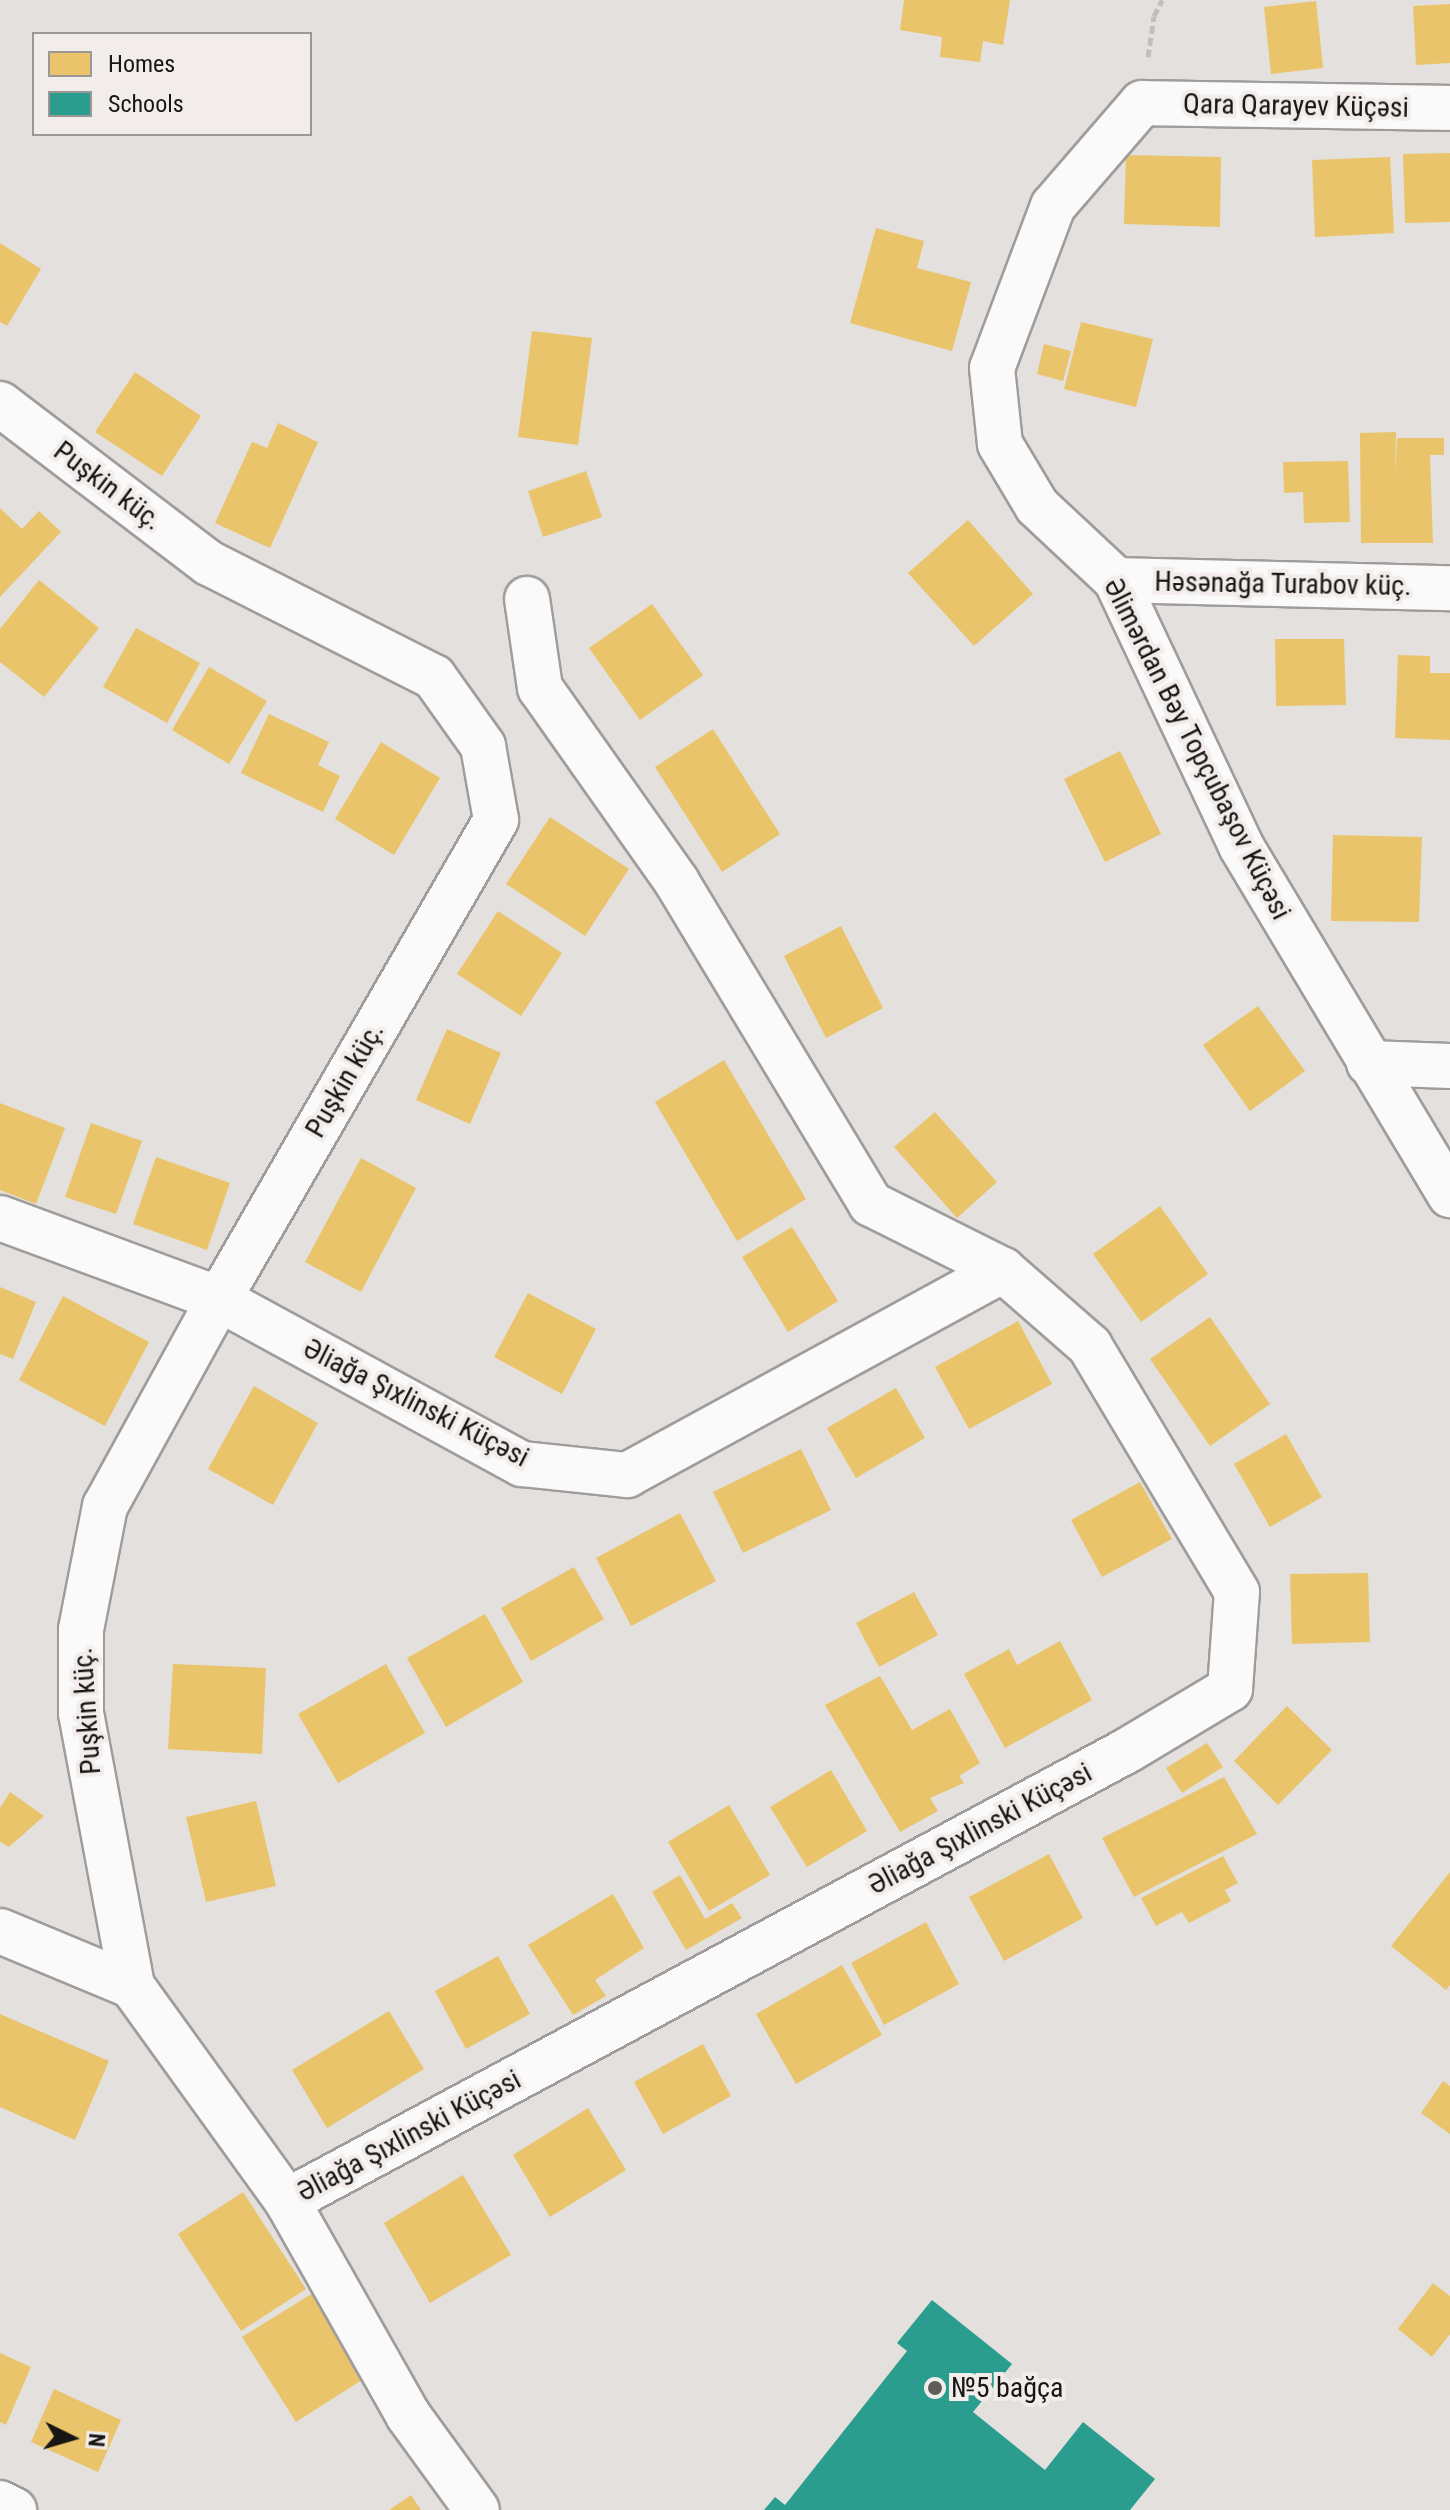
<!DOCTYPE html>
<meta charset="utf-8">
<style>
body{margin:0}
#map{position:relative;width:1450px;height:2510px;overflow:hidden;background:#e3e0de;font-family:"Roboto Condensed",sans-serif}
div>[style]{position:absolute}
[style*='--x']{left:calc(var(--x)*1px);top:calc(var(--y)*1px);width:calc(var(--w)*1px);rotate:calc(var(--a)*1deg)}
.homes>*{inset:0;background:#e9c46a}
.schools>*{inset:0;background:#2a9d8f}
.path>*{height:5px;margin-top:-2.5px;transform-origin:0;background:repeating-linear-gradient(90deg,#c0bfbf 0 8px,transparent 0 12px)}
.roads{filter:drop-shadow(2px 0 #9f9c9b) drop-shadow(-2px 0 #9f9c9b) drop-shadow(0 2px #9f9c9b) drop-shadow(0 -2px #9f9c9b)}
.minor>*{height:44px;margin:-22px;padding:0 22px;transform-origin:22px;border-radius:22px;background:#fbfafa}
.dots>*{width:22px;height:22px;translate:-50% -50%;box-sizing:border-box;border:4px solid #f2edea;border-radius:50%}
span{translate:-50% -50%;white-space:nowrap;text-align:center;line-height:1.15;-webkit-text-stroke:8px #f2edea;paint-order:stroke}
.street-label{font-size:28px;color:#171615}
.poi-label{font-size:28px;color:#171615}
.left{translate:0 -50%;text-align:left}
.legend{position:absolute;left:32px;top:32px;width:280px;height:104px;box-sizing:border-box;background:#f2edea;border:2px solid #9a9795;margin:0;padding:10px 14px;list-style:none;font-size:24px;color:#171615}
.legend li{display:flex;align-items:center;gap:16px;height:40px}
.legend b{width:40px;border:2px solid #9a9795}
.north{position:absolute;left:32px;top:2398px;width:80px;height:80px;-webkit-text-stroke:6px #f2edea;paint-order:stroke;rotate:95deg;font-size:22px;font-weight:700;line-height:32px;text-align:center;color:#171615}
.north::after{content:'';display:block;margin:auto;width:28px;height:36px;background:#171615;clip-path:polygon(50% 0,100% 100%,50% 72%,0 100%)}
</style>
<div id="map">
<div class="homes">
<div style="clip-path:polygon(904px 0,1010px 0,1003px 45px,983px 41px,980px 62px,940px 57px,942px 37px,900px 30px)"></div>
<div style="clip-path:polygon(1316px 1px,1323px 68px,1271px 74px,1264px 7px)"></div>
<div style="clip-path:polygon(1450px 4px,1450px 63px,1416px 65px,1413px 6px)"></div>
<div style="clip-path:polygon(1450px 153px,1450px 222px,1405px 223px,1403px 154px)"></div>
<div style="clip-path:polygon(1126px 155px,1221px 157px,1220px 227px,1124px 224px)"></div>
<div style="clip-path:polygon(1390px 157px,1394px 233px,1315px 237px,1312px 160px)"></div>
<div style="clip-path:polygon(876px 228px,924px 241px,917px 268px,971px 282px,952px 351px,850px 323px)"></div>
<div style="clip-path:polygon(0 243px,41px 269px,7px 326px,0 322px)"></div>
<div style="clip-path:polygon(1081px 322px,1153px 339px,1136px 407px,1064px 389px)"></div>
<div style="clip-path:polygon(532px 331px,592px 338px,578px 445px,518px 437px)"></div>
<div style="clip-path:polygon(1044px 344px,1071px 351px,1063px 381px,1037px 374px)"></div>
<div style="clip-path:polygon(135px 372px,201px 416px,162px 476px,95px 432px)"></div>
<div style="clip-path:polygon(278px 423px,318px 442px,270px 548px,215px 523px,252px 442px,267px 448px)"></div>
<div style="clip-path:polygon(1396px 432px,1395px 475px,1397px 438px,1444px 438px,1444px 455px,1430px 455px,1433px 543px,1361px 543px,1360px 433px)"></div>
<div style="clip-path:polygon(1348px 461px,1350px 522px,1304px 523px,1303px 492px,1284px 493px,1283px 462px)"></div>
<div style="clip-path:polygon(586px 471px,602px 517px,543px 537px,528px 491px)"></div>
<div style="clip-path:polygon(0 508px,22px 529px,39px 511px,61px 532px,0 597px)"></div>
<div style="clip-path:polygon(968px 520px,1033px 594px,974px 646px,908px 573px)"></div>
<div style="clip-path:polygon(39px 580px,99px 628px,44px 697px,0 662px,0 629px)"></div>
<div style="clip-path:polygon(652px 604px,703px 675px,640px 720px,589px 648px)"></div>
<div style="clip-path:polygon(136px 628px,200px 663px,167px 723px,103px 687px)"></div>
<div style="clip-path:polygon(1275px 639px,1344px 639px,1346px 705px,1276px 706px)"></div>
<div style="clip-path:polygon(1398px 655px,1430px 656px,1430px 673px,1450px 673px,1450px 740px,1395px 738px)"></div>
<div style="clip-path:polygon(209px 667px,267px 701px,229px 764px,172px 730px)"></div>
<div style="clip-path:polygon(269px 714px,329px 742px,318px 765px,340px 776px,323px 812px,241px 773px)"></div>
<div style="clip-path:polygon(713px 729px,780px 834px,722px 872px,655px 767px)"></div>
<div style="clip-path:polygon(381px 742px,440px 778px,394px 855px,335px 819px)"></div>
<div style="clip-path:polygon(1120px 751px,1161px 834px,1105px 862px,1064px 779px)"></div>
<div style="clip-path:polygon(550px 817px,629px 869px,585px 936px,506px 884px)"></div>
<div style="clip-path:polygon(1333px 835px,1422px 837px,1419px 922px,1331px 921px)"></div>
<div style="clip-path:polygon(498px 911px,562px 953px,521px 1016px,457px 974px)"></div>
<div style="clip-path:polygon(841px 926px,883px 1008px,826px 1038px,784px 956px)"></div>
<div style="clip-path:polygon(1258px 1006px,1305px 1071px,1250px 1111px,1203px 1045px)"></div>
<div style="clip-path:polygon(447px 1029px,501px 1053px,470px 1124px,416px 1100px)"></div>
<div style="clip-path:polygon(724px 1060px,806px 1199px,737px 1241px,655px 1102px)"></div>
<div style="clip-path:polygon(0 1103px,65px 1128px,36px 1204px,0 1190px)"></div>
<div style="clip-path:polygon(935px 1112px,997px 1182px,957px 1218px,894px 1147px)"></div>
<div style="clip-path:polygon(91px 1123px,142px 1141px,116px 1214px,65px 1197px)"></div>
<div style="clip-path:polygon(156px 1157px,230px 1183px,207px 1250px,133px 1224px)"></div>
<div style="clip-path:polygon(361px 1158px,416px 1188px,361px 1292px,305px 1262px)"></div>
<div style="clip-path:polygon(1160px 1206px,1208px 1274px,1141px 1322px,1093px 1254px)"></div>
<div style="clip-path:polygon(792px 1227px,838px 1301px,788px 1332px,742px 1257px)"></div>
<div style="clip-path:polygon(0 1287px,36px 1302px,13px 1359px,0 1354px)"></div>
<div style="clip-path:polygon(528px 1293px,596px 1329px,562px 1394px,494px 1357px)"></div>
<div style="clip-path:polygon(63px 1296px,149px 1342px,105px 1426px,19px 1380px)"></div>
<div style="clip-path:polygon(1210px 1317px,1270px 1404px,1210px 1446px,1150px 1359px)"></div>
<div style="clip-path:polygon(1018px 1321px,1052px 1384px,969px 1429px,935px 1367px)"></div>
<div style="clip-path:polygon(254px 1386px,318px 1423px,273px 1505px,208px 1469px)"></div>
<div style="clip-path:polygon(896px 1388px,925px 1438px,856px 1478px,827px 1428px)"></div>
<div style="clip-path:polygon(1286px 1434px,1322px 1497px,1270px 1527px,1234px 1464px)"></div>
<div style="clip-path:polygon(801px 1449px,831px 1510px,743px 1553px,713px 1492px)"></div>
<div style="clip-path:polygon(1140px 1482px,1172px 1539px,1102px 1577px,1071px 1520px)"></div>
<div style="clip-path:polygon(680px 1513px,716px 1581px,631px 1626px,596px 1558px)"></div>
<div style="clip-path:polygon(574px 1567px,604px 1619px,531px 1661px,501px 1608px)"></div>
<div style="clip-path:polygon(1368px 1573px,1370px 1642px,1292px 1644px,1290px 1574px)"></div>
<div style="clip-path:polygon(914px 1592px,938px 1635px,879px 1667px,856px 1623px)"></div>
<div style="clip-path:polygon(485px 1614px,523px 1682px,446px 1727px,407px 1658px)"></div>
<div style="clip-path:polygon(1060px 1641px,1092px 1700px,1005px 1748px,964px 1674px,1009px 1649px,1017px 1665px)"></div>
<div style="clip-path:polygon(173px 1664px,266px 1668px,262px 1754px,168px 1749px)"></div>
<div style="clip-path:polygon(386px 1664px,425px 1733px,338px 1783px,298px 1714px)"></div>
<div style="clip-path:polygon(880px 1676px,912px 1730px,950px 1709px,980px 1763px,959px 1776px,964px 1783px,930px 1798px,938px 1811px,900px 1832px,825px 1705px)"></div>
<div style="clip-path:polygon(1287px 1706px,1332px 1750px,1278px 1805px,1234px 1761px)"></div>
<div style="clip-path:polygon(1207px 1743px,1223px 1767px,1182px 1793px,1166px 1768px)"></div>
<div style="clip-path:polygon(831px 1770px,867px 1831px,807px 1867px,770px 1807px)"></div>
<div style="clip-path:polygon(1224px 1777px,1257px 1834px,1134px 1897px,1102px 1838px)"></div>
<div style="clip-path:polygon(10px 1792px,44px 1816px,9px 1847px,0 1842px,0 1808px)"></div>
<div style="clip-path:polygon(256px 1801px,276px 1886px,206px 1902px,186px 1817px)"></div>
<div style="clip-path:polygon(729px 1805px,770px 1875px,709px 1911px,668px 1842px)"></div>
<div style="clip-path:polygon(1049px 1854px,1083px 1918px,1004px 1961px,969px 1897px)"></div>
<div style="clip-path:polygon(1223px 1856px,1238px 1883px,1225px 1890px,1231px 1901px,1189px 1923px,1182px 1912px,1156px 1926px,1141px 1898px)"></div>
<div style="clip-path:polygon(1450px 1872px,1450px 1985px,1446px 1990px,1391px 1946px)"></div>
<div style="clip-path:polygon(680px 1875px,705px 1919px,732px 1903px,742px 1918px,686px 1950px,652px 1892px)"></div>
<div style="clip-path:polygon(613px 1894px,644px 1948px,595px 1980px,606px 1996px,573px 2015px,528px 1945px)"></div>
<div style="clip-path:polygon(926px 1922px,959px 1984px,884px 2025px,851px 1963px)"></div>
<div style="clip-path:polygon(498px 1956px,530px 2014px,466px 2049px,435px 1991px)"></div>
<div style="clip-path:polygon(842px 1965px,882px 2035px,796px 2084px,756px 2014px)"></div>
<div style="clip-path:polygon(389px 2011px,424px 2069px,327px 2128px,292px 2070px)"></div>
<div style="clip-path:polygon(0 2014px,109px 2061px,75px 2140px,0 2107px)"></div>
<div style="clip-path:polygon(703px 2044px,731px 2096px,663px 2134px,634px 2082px)"></div>
<div style="clip-path:polygon(1443px 2081px,1450px 2086px,1450px 2134px,1421px 2113px)"></div>
<div style="clip-path:polygon(588px 2108px,626px 2170px,550px 2217px,513px 2155px)"></div>
<div style="clip-path:polygon(463px 2175px,511px 2255px,430px 2303px,384px 2223px)"></div>
<div style="clip-path:polygon(243px 2192px,306px 2289px,241px 2331px,178px 2234px)"></div>
<div style="clip-path:polygon(1433px 2283px,1450px 2296px,1450px 2334px,1432px 2357px,1398px 2329px)"></div>
<div style="clip-path:polygon(313px 2293px,365px 2378px,296px 2422px,242px 2337px)"></div>
<div style="clip-path:polygon(0 2353px,31px 2367px,6px 2425px,0 2422px)"></div>
<div style="clip-path:polygon(54px 2389px,121px 2420px,98px 2472px,31px 2442px)"></div>
<div style="clip-path:polygon(411px 2495px,421px 2510px,389px 2510px)"></div>
</div>
<div class="schools">
<div style="clip-path:polygon(932px 2300px,1012px 2364px,973px 2412px,1045px 2470px,1083px 2422px,1155px 2479px,1130px 2510px,764px 2510px,775px 2497px,785px 2505px,907px 2351px,897px 2343px)"></div>
</div>
<div class="path">
<div style="--x:1148;--y:57;--w:41;--a:-81.7"></div>
<div style="--x:1154;--y:16;--w:18;--a:-63"></div>
</div>
<div class="roads">
<div class="minor">
<div style="--x:1450;--y:108;--w:308;--a:-179.1"></div>
<div style="--x:1142;--y:103;--w:136;--a:130.8"></div>
<div style="--x:1053;--y:206;--w:173;--a:110.6"></div>
<div style="--x:992;--y:368;--w:76;--a:84"></div>
<div style="--x:1000;--y:444;--w:72;--a:59.2"></div>
<div style="--x:1037;--y:506;--w:108;--a:43.1"></div>
<div style="--x:1116;--y:580;--w:294;--a:64.8"></div>
<div style="--x:1241;--y:846;--w:407;--a:59.1"></div>
<div style="--x:0;--y:404;--w:263;--a:37.3"></div>
<div style="--x:209;--y:563;--w:252;--a:26.9"></div>
<div style="--x:434;--y:677;--w:85;--a:54.6"></div>
<div style="--x:483;--y:746;--w:75;--a:80"></div>
<div style="--x:496;--y:820;--w:553;--a:120.04"></div>
<div style="--x:219;--y:1299;--w:236;--a:118.8"></div>
<div style="--x:105;--y:1506;--w:126;--a:101"></div>
<div style="--x:81;--y:1630;--w:83;--a:90"></div>
<div style="--x:81;--y:1713;--w:278;--a:79.4"></div>
<div style="--x:1116;--y:580;--w:334;--a:1.4"></div>
<div style="--x:1369;--y:1063;--w:81;--a:2.1"></div>
<div style="--x:0;--y:1218;--w:233;--a:20.3"></div>
<div style="--x:219;--y:1299;--w:345;--a:28.6"></div>
<div style="--x:522;--y:1464;--w:106;--a:6"></div>
<div style="--x:627;--y:1475;--w:428;--a:-28.6"></div>
<div style="--x:0;--y:1931;--w:143;--a:22.6"></div>
<div style="--x:132;--y:1986;--w:265;--a:54.2"></div>
<div style="--x:287;--y:2201;--w:246;--a:60.5"></div>
<div style="--x:408;--y:2415;--w:117;--a:54"></div>
<div style="--x:287;--y:2201;--w:954;--a:-28.2"></div>
<div style="--x:1128;--y:1750;--w:119;--a:-30.9"></div>
<div style="--x:1230;--y:1689;--w:97;--a:-85.9"></div>
<div style="--x:1237;--y:1592;--w:287;--a:-120.9"></div>
<div style="--x:1090;--y:1346;--w:116;--a:-138.9"></div>
<div style="--x:1003;--y:1270;--w:148;--a:-153.4"></div>
<div style="--x:871;--y:1204;--w:376;--a:-121.1"></div>
<div style="--x:677;--y:882;--w:237;--a:-125.2"></div>
<div style="--x:540;--y:688;--w:90;--a:-98.3"></div>
<div style="--x:0;--y:2503;--w:16;--a:27"></div>
</div>
</div>
<div class="dots">
<div style="left:935px;top:2388px;background:#5e5d5b"></div>
</div>
<div class="street-label">
<span style="left:1296px;top:106px;rotate:1deg">Qara Qarayev Küçəsi</span>
<span style="left:108px;top:486px;rotate:37deg">Puşkin küç.</span>
<span style="left:1283px;top:584px;rotate:1deg">Həsənağa Turabov küç.</span>
<span style="left:1197px;top:749px;rotate:63deg">Əlimərdan Bəy Topçubaşov Küçəsi</span>
<span style="left:345px;top:1080px;rotate:-60deg">Puşkin küç.</span>
<span style="left:416px;top:1403px;rotate:27deg">Əliağa Şıxlinski Küçəsi</span>
<span style="left:87px;top:1711px;rotate:-94deg">Puşkin küç.</span>
<span style="left:980px;top:1829px;rotate:-28deg">Əliağa Şıxlinski Küçəsi</span>
<span style="left:409px;top:2136px;rotate:-28deg">Əliağa Şıxlinski Küçəsi</span>
</div>
<div class="poi-label">
<span class="left" style="left:951px;top:2388px">№5 bağça</span>
</div>
<ul class="legend">
<li><b style="height:22px;background:#e9c46a"></b>Homes</li>
<li><b style="height:22px;background:#2a9d8f"></b>Schools</li>
</ul>
<div class="north">N</div>
</div>
